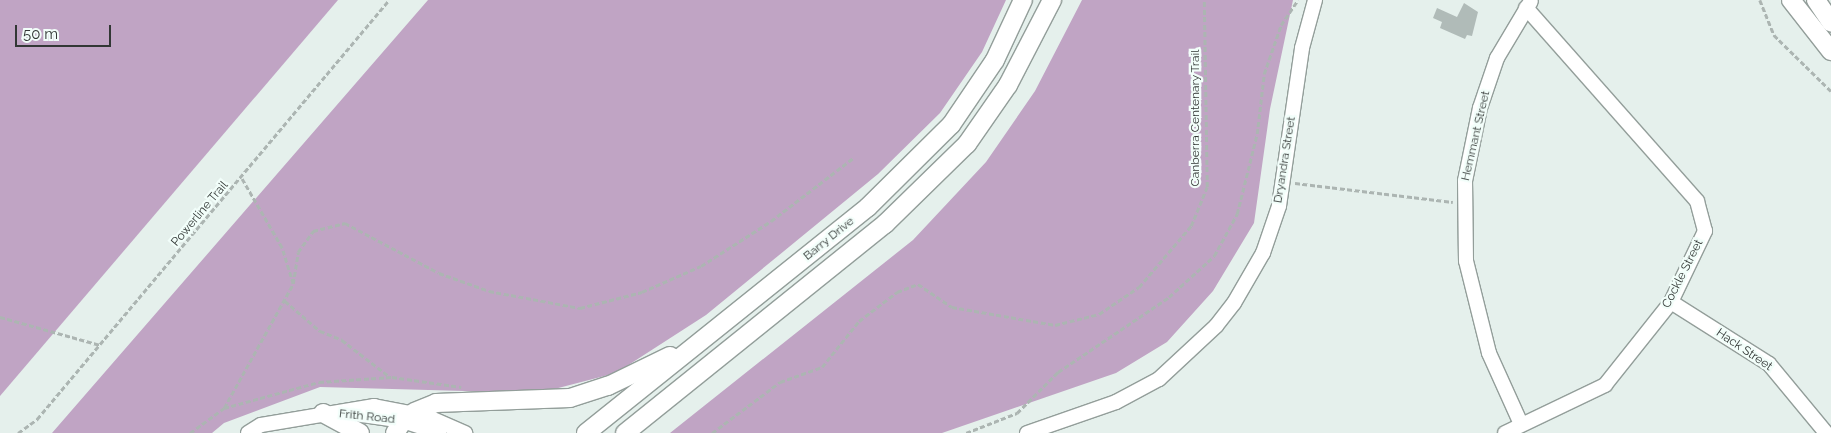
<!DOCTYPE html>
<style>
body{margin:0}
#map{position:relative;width:1831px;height:433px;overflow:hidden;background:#e5f0ec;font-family:Raleway,sans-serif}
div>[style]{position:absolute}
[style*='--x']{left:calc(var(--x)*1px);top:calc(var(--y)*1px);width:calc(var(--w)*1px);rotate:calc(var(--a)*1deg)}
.forest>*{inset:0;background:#c0a4c4}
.building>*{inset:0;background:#b0bbb8}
.path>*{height:2.5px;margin-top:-1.25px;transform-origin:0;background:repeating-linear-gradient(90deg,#acb5b2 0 5px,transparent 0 7.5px)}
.roads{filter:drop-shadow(1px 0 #939e9a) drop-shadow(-1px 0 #939e9a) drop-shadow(0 1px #939e9a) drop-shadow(0 -1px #939e9a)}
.minor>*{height:14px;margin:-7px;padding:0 7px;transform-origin:7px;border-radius:7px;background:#fff}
.major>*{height:18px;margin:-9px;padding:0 9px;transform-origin:9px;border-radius:9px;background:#fff}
span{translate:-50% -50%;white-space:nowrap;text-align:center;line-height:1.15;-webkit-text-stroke:4.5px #f2fefa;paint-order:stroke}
.street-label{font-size:12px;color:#323735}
.scale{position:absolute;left:15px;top:25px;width:96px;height:22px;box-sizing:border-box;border:2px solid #323735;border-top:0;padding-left:6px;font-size:15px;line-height:18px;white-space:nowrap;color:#323735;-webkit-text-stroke:4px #f2fefa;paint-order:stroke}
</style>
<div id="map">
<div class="forest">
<div style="clip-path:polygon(0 0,338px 0,0 396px)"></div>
<div style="clip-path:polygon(428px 0,1006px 0,982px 52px,940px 113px,878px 174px,706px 315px,616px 373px,539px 393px,320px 387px,224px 423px,212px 433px,52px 433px)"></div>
<div style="clip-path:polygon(1082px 0,1293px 0,1270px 109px,1254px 223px,1213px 291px,1167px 342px,1116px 373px,942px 433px,670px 433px,913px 240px,986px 162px,1035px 91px)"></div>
</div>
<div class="building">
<div style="clip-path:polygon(1464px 3px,1478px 12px,1472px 36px,1467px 35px,1465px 39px,1440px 28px,1442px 22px,1433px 18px,1437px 8px,1457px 17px)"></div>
</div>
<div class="path">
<div style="--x:1760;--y:0;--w:38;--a:68"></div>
<div style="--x:1774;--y:35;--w:80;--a:44.5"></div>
<div style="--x:1295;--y:183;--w:159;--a:6.9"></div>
<div style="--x:293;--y:284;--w:32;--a:-81"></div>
<div style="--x:298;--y:252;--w:26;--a:-54"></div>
<div style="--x:313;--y:231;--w:33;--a:-14"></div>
<div style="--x:345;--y:223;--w:106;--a:28"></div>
<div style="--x:439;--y:273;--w:53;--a:19.8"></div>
<div style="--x:489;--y:291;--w:93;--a:10.6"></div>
<div style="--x:580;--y:308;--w:64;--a:-14.5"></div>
<div style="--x:642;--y:292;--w:64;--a:-23.8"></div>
<div style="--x:701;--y:266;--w:83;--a:-32.7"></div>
<div style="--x:771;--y:221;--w:103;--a:-37.5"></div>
<div style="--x:285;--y:301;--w:46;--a:40.6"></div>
<div style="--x:320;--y:331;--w:24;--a:22"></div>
<div style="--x:342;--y:340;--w:61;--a:37.6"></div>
<div style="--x:0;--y:317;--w:104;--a:15.6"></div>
<div style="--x:224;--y:408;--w:142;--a:-60.9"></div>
<div style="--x:293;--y:284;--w:38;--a:-107"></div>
<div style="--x:282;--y:248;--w:80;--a:-120.1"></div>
<div style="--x:18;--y:433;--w:24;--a:-36"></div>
<div style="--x:37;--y:419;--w:547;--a:-49.97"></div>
<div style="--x:190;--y:433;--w:42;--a:-36.3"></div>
<div style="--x:224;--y:408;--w:98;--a:-15.3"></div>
<div style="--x:319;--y:382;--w:73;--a:-3.9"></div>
<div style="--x:392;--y:377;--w:70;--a:8.2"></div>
<div style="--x:712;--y:433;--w:85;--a:-36.9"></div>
<div style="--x:780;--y:382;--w:45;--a:-19.7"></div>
<div style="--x:822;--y:367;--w:59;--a:-51.2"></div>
<div style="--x:859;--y:321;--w:48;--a:-37.3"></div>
<div style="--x:897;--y:292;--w:22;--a:-21"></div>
<div style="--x:918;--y:284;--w:41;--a:34.1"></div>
<div style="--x:952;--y:307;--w:105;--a:9.9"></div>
<div style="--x:1055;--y:325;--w:45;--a:-14"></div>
<div style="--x:1099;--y:314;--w:48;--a:-34"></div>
<div style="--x:1139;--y:287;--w:80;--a:-49.6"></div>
<div style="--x:1191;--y:226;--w:42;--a:-67.7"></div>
<div style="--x:1207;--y:187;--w:187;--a:-90.9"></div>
<div style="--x:966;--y:433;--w:55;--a:-21.4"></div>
<div style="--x:1017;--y:413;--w:58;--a:-45"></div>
<div style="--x:1058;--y:372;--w:134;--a:-34"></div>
<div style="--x:1169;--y:297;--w:61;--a:-42.3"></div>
<div style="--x:1214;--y:256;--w:48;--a:-61.3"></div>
<div style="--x:1237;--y:214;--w:82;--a:-76"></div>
<div style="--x:1257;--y:134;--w:60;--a:-83.3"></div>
<div style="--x:1264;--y:74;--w:52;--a:-70.9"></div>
<div style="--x:1281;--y:25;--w:30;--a:-56"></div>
</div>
<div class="roads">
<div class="minor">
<div style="--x:1671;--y:302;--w:116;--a:32.3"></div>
<div style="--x:1769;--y:364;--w:89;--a:50.4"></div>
<div style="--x:356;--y:414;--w:48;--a:8.5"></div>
<div style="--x:403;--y:421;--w:38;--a:18"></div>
<div style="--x:1521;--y:424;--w:78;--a:-114.3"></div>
<div style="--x:1489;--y:353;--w:95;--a:-104"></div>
<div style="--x:1466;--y:261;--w:80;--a:-90.7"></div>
<div style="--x:1465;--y:181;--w:75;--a:-78.4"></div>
<div style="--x:1480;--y:108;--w:53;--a:-71.2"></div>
<div style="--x:1497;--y:58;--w:66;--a:-59.2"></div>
<div style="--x:248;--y:433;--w:15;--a:-32"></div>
<div style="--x:261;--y:425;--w:115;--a:-9.5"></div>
<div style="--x:374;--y:406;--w:53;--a:10.9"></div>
<div style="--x:426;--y:416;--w:43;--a:23.6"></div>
<div style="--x:1027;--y:433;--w:94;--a:-19.2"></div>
<div style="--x:1116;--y:402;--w:49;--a:-28.1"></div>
<div style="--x:1159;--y:379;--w:78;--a:-42.9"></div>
<div style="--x:1216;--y:326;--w:29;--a:-52"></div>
<div style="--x:1234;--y:303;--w:58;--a:-59.9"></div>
<div style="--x:1263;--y:253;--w:50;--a:-71.2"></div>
<div style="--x:1279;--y:206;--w:160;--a:-81.7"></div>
<div style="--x:1302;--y:48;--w:50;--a:-74.8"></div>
<div style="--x:1505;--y:433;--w:111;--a:-25.6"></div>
<div style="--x:1605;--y:385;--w:106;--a:-51.5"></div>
<div style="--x:1671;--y:302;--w:79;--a:-64.4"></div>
<div style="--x:1705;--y:231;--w:31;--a:-105"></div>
<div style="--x:1697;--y:201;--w:258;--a:-131.5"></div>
</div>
<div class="major">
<div style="--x:1791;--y:0;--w:65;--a:51.9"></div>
<div style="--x:1816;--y:0;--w:27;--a:56"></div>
<div style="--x:414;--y:412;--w:24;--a:-22"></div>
<div style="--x:436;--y:403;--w:134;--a:-2.1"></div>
<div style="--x:570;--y:398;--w:40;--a:-18"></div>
<div style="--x:608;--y:386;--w:69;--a:-25.8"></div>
<div style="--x:323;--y:413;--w:42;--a:28.4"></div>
<div style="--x:395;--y:433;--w:14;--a:-56"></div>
<div style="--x:586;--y:433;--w:361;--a:-38.7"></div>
<div style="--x:868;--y:207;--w:117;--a:-44.7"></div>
<div style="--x:951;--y:125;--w:78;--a:-55.9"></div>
<div style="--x:995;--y:60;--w:66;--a:-65"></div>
<div style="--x:625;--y:433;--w:334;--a:-38.8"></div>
<div style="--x:885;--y:224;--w:115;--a:-44.3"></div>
<div style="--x:967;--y:144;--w:72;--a:-55.2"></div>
<div style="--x:1008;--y:85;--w:96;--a:-62.6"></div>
</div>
</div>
<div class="street-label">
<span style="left:1196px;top:118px;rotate:-90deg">Canberra Centenary Trail</span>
<span style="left:1476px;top:136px;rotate:-77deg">Hemmant Street</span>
<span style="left:1285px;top:160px;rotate:-81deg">Dryandra Street</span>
<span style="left:200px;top:214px;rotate:-50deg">Powerline Trail</span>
<span style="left:829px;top:239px;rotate:-39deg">Barry Drive</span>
<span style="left:1683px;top:274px;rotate:-63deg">Cockle Street</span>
<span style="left:1744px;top:350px;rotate:34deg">Hack Street</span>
<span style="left:367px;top:417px;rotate:6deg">Frith Road</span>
</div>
<div class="scale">50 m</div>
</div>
